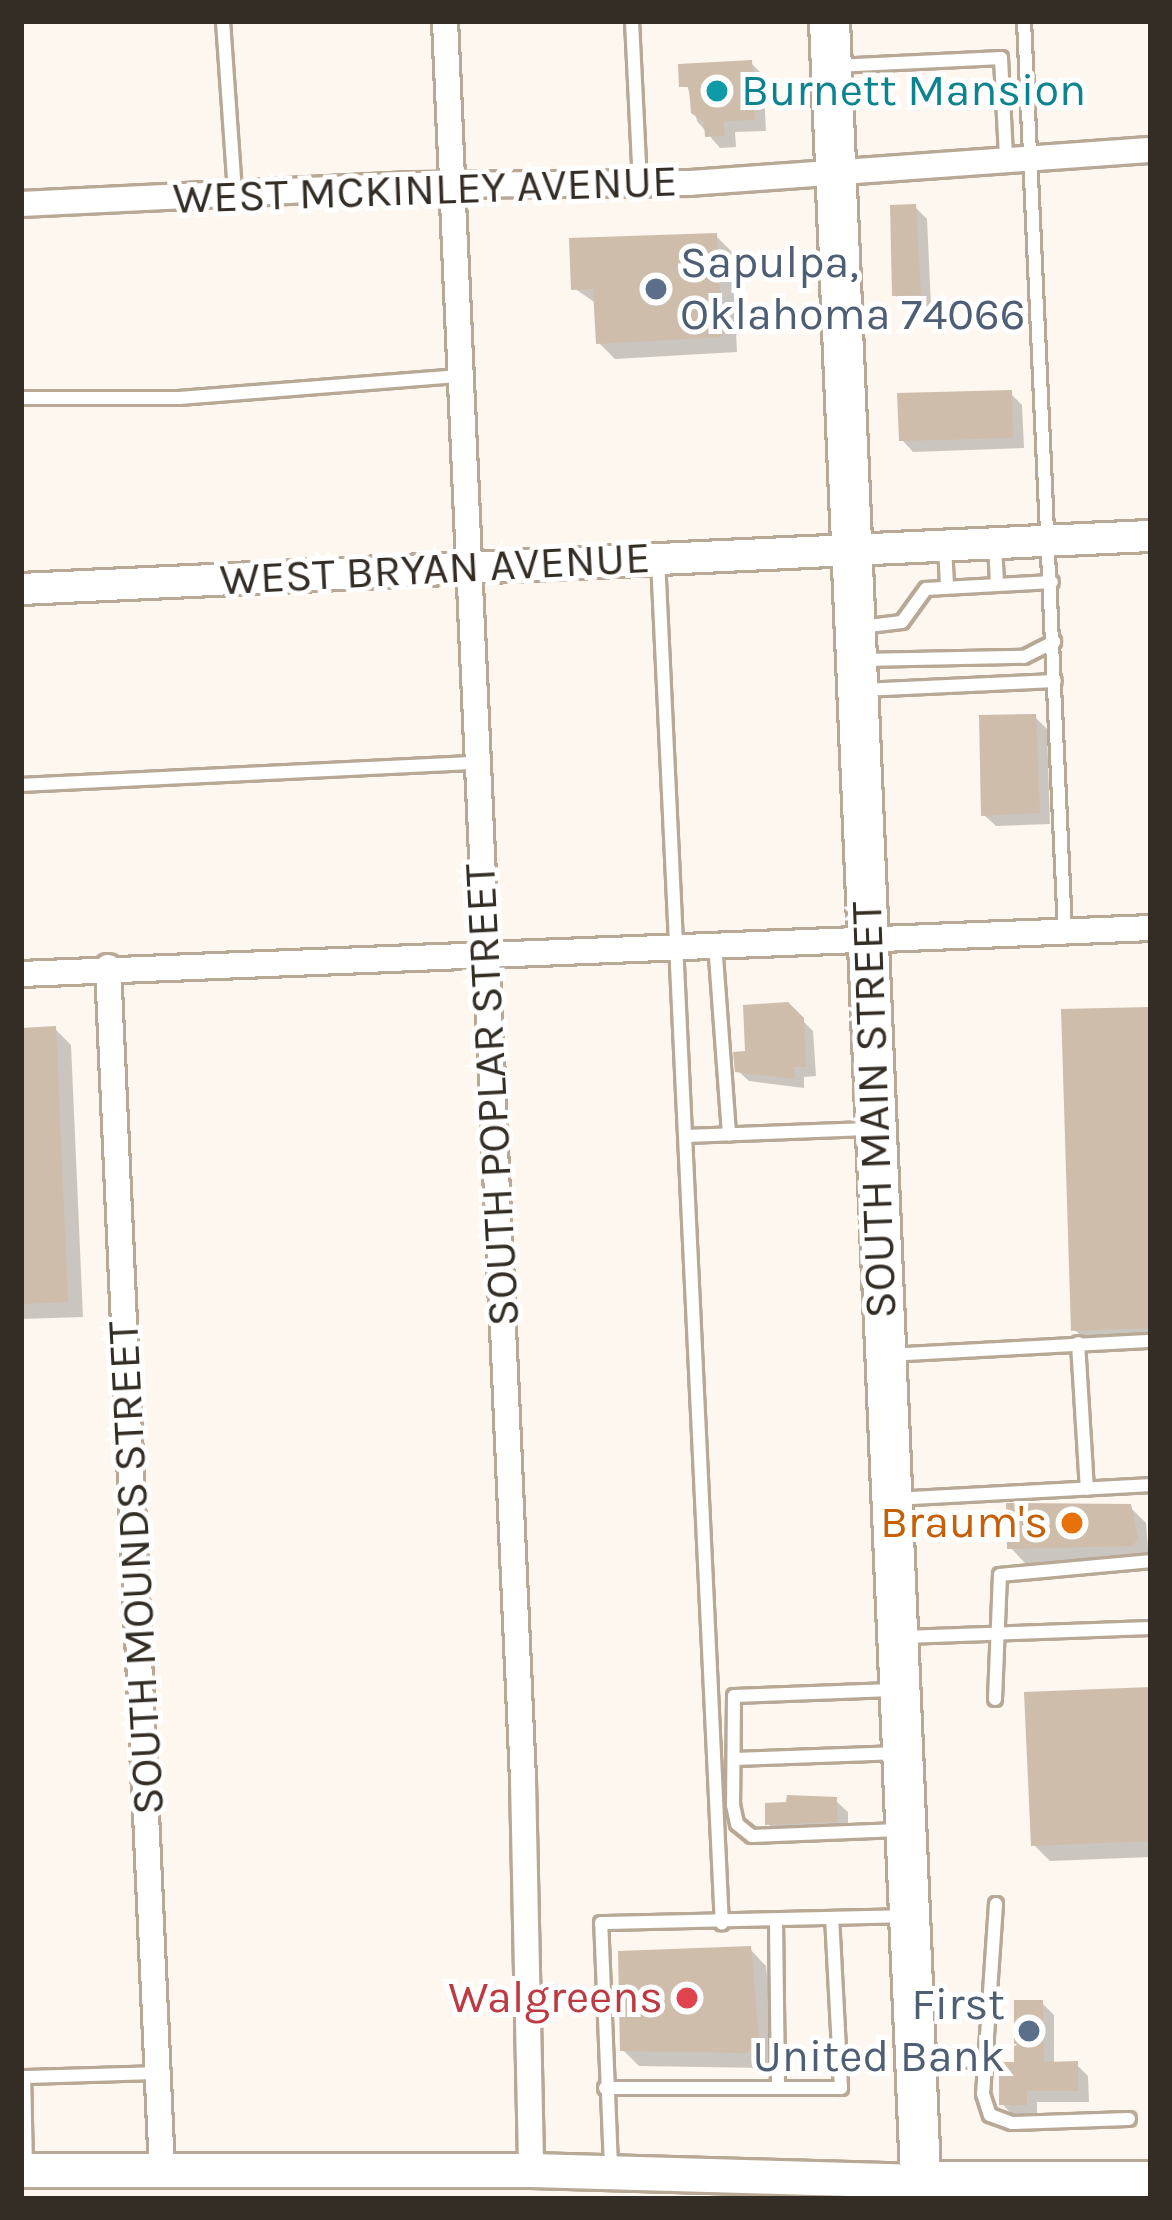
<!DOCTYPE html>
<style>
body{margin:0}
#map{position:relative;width:1172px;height:2220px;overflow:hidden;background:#fef7ef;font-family:Karla,sans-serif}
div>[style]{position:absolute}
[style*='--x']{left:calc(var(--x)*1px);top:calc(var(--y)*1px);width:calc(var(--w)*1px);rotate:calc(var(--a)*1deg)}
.shadow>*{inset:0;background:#0003}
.building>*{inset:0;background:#cebdaa}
.roads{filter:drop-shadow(3px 0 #b8a896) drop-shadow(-3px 0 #b8a896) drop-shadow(0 3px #b8a896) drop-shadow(0 -3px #b8a896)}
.service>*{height:12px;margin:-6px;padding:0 6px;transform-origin:6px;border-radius:6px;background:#fff}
.minor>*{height:24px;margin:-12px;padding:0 12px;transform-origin:12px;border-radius:12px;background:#fff}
.tertiary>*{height:30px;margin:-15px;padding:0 15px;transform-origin:15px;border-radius:15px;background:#fff}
.secondary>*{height:33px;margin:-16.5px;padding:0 16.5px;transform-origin:16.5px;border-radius:16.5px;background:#fff}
.primary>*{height:39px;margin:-19.5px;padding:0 19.5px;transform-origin:19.5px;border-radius:19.5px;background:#fff}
.dots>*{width:33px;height:33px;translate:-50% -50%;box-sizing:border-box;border:6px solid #fff;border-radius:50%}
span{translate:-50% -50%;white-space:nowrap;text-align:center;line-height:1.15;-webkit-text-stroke:10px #fff;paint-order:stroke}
.culture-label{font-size:45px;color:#0d838f}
.left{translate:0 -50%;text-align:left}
.street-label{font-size:45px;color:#332d25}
.service-label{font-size:45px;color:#4e5e75}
.right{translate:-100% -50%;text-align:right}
.food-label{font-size:45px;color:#c56008}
.health-label{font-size:45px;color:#be3a42}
.frame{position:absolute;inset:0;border:24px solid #332d25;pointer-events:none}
</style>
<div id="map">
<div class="shadow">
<div style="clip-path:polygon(751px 63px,763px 75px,766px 131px,735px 132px,736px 147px,720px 148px,697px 121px,682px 67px)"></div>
<div style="clip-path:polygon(915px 207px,927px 219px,931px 306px,907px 307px,895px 295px)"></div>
<div style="clip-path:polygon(716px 236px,732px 252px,737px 352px,615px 359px,599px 343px,597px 304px,574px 288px)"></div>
<div style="clip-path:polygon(1010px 393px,1022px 405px,1024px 448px,913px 452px,902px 440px)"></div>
<div style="clip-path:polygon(1035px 717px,1047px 729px,1050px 824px,996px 826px,984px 815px)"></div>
<div style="clip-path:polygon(787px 1005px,813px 1031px,816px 1076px,804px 1077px,804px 1088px,749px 1081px,738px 1071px)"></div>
<div style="clip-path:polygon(1151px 1010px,1151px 1339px,1086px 1341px,1074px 1329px)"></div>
<div style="clip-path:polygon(55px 1029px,71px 1045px,83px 1317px,21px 1319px,21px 1031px)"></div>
<div style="clip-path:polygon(1130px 1507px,1146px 1523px,1149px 1561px,1026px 1564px,1010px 1547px)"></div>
<div style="clip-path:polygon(1151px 1690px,1151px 1857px,1050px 1861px,1034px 1845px)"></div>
<div style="clip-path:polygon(836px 1801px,848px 1812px,848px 1833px,780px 1835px,768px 1824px)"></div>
<div style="clip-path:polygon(750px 1949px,766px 1966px,774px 2056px,764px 2068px,639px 2066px,623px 2050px)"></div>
<div style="clip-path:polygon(1042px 2003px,1054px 2015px,1054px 2065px,1076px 2064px,1088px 2076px,1089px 2102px,1037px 2102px,1037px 2115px,1014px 2116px,1002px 2104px)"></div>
</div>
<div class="building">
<div style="clip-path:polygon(752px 60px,755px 120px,724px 121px,725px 136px,705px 137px,704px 122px,691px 113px,689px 87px,679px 87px,678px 64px)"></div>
<div style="clip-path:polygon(916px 204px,921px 295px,892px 296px,890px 205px)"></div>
<div style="clip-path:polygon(717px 233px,722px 337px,596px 344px,593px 289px,571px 290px,569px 238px)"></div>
<div style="clip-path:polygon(1012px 390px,1013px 438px,899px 441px,897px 393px)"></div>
<div style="clip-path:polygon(1036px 714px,1040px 813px,981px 816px,979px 715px)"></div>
<div style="clip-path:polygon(788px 1002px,804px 1018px,806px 1067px,794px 1067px,795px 1079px,735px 1072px,733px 1052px,745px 1051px,743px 1005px)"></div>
<div style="clip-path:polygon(1151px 1007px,1151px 1328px,1071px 1331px,1061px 1009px)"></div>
<div style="clip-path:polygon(56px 1026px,68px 1302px,21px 1304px,21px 1028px)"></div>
<div style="clip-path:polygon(1006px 1503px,1131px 1504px,1138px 1539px,1132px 1546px,1007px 1549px)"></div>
<div style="clip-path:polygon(1151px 1687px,1151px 1841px,1031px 1846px,1024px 1692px)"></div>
<div style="clip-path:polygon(787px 1795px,837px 1797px,837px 1822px,765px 1825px,765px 1803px,786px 1802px)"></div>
<div style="clip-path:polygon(751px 1946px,759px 2039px,748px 2053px,620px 2051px,618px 1951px)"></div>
<div style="clip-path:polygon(1014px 2000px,1043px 2000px,1044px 2062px,1078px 2061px,1078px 2091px,1027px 2091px,1027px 2105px,999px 2105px,999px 2062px,1014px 2062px)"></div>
</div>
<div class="roads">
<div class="service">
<div style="--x:223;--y:21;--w:172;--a:86"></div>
<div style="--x:632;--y:21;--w:163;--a:87.2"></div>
<div style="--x:1024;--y:21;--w:910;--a:87.42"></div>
<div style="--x:836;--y:66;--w:165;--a:-2.8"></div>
<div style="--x:1001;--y:58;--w:100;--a:87.1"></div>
<div style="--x:21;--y:398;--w:158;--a:0"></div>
<div style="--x:179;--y:398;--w:282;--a:-4.5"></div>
<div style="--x:995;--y:544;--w:40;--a:87.1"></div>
<div style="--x:945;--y:546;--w:40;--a:87.1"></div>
<div style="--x:658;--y:559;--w:1366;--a:87.32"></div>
<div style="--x:860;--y:627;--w:42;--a:-6.8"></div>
<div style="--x:902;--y:622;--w:41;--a:-54"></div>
<div style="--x:926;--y:589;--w:126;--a:-3.2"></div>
<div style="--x:861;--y:660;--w:163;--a:-1.1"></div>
<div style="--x:1024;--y:657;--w:34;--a:-27"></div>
<div style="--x:862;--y:690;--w:193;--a:-2.7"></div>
<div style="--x:21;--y:785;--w:455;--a:-2.8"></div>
<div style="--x:715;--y:943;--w:192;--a:85.8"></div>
<div style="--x:686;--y:1136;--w:182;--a:-2.2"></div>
<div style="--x:1078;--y:1343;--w:146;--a:86.5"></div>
<div style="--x:889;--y:1355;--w:262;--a:-3.1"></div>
<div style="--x:895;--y:1499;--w:256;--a:-3.1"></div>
<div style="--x:904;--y:1637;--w:247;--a:-2.1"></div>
<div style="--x:892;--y:1690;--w:158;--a:177.8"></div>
<div style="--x:734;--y:1696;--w:109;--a:90.5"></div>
<div style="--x:733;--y:1805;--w:19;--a:78"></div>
<div style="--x:737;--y:1824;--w:19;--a:39"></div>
<div style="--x:752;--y:1836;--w:147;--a:-2.3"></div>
<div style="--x:995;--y:1699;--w:124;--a:-87.7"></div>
<div style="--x:1000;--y:1575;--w:152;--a:-5.3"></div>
<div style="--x:734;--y:1759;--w:160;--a:-2.1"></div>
<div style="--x:996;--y:1904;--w:190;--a:93.9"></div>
<div style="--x:983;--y:2094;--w:22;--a:72"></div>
<div style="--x:990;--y:2115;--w:23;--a:20"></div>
<div style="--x:1012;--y:2123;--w:117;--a:-2"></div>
<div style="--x:776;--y:1922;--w:166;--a:89.3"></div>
<div style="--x:921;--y:2062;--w:65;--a:-1.8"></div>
<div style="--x:605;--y:2088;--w:236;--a:0"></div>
<div style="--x:841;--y:2088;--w:169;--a:-93"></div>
<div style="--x:611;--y:2167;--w:244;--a:-92.3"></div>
<div style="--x:601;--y:1923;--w:305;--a:-1.3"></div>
<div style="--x:26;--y:2169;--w:92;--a:-91.2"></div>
<div style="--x:24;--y:2077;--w:133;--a:-1.7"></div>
</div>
<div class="minor">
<div style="--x:445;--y:21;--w:1761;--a:87.46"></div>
<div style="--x:523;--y:1780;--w:390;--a:88.8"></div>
<div style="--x:21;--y:204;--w:391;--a:-2.8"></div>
<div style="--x:412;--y:185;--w:277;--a:-0.4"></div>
<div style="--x:689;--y:183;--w:463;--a:-4.1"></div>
<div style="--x:108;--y:967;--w:1203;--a:87.43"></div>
<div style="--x:21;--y:974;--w:1131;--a:-2.33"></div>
</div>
<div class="tertiary">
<div style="--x:21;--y:589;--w:1131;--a:-2.69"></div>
</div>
<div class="secondary">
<div style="--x:21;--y:2170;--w:510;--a:0"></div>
<div style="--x:531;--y:2170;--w:390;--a:1.6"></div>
</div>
<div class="primary">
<div style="--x:829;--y:21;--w:2180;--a:87.58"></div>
<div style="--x:921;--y:2181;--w:230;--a:0"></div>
</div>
</div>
<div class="dots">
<div style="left:717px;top:91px;background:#0f9aa8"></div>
<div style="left:656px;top:289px;background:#5c6f8a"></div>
<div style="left:1072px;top:1523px;background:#e8710a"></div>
<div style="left:687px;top:1998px;background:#e0444e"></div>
<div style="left:1029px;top:2031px;background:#5c6f8a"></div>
</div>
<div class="culture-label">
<span class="left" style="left:741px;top:91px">Burnett Mansion</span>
</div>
<div class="street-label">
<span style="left:425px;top:190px;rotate:-2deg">WEST MCKINLEY AVENUE</span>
<span style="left:435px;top:569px;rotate:-3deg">WEST BRYAN AVENUE</span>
<span style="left:492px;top:1095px;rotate:-93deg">SOUTH POPLAR STREET</span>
<span style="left:874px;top:1110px;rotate:-92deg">SOUTH MAIN STREET</span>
<span style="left:136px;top:1568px;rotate:-93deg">SOUTH MOUNDS STREET</span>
</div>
<div class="service-label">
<span class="left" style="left:680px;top:289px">Sapulpa,<br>Oklahoma 74066</span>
<span class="right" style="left:1005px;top:2031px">First<br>United Bank</span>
</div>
<div class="food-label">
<span class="right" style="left:1048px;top:1523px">Braum's</span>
</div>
<div class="health-label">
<span class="right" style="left:663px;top:1998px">Walgreens</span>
</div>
<div class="frame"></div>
</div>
